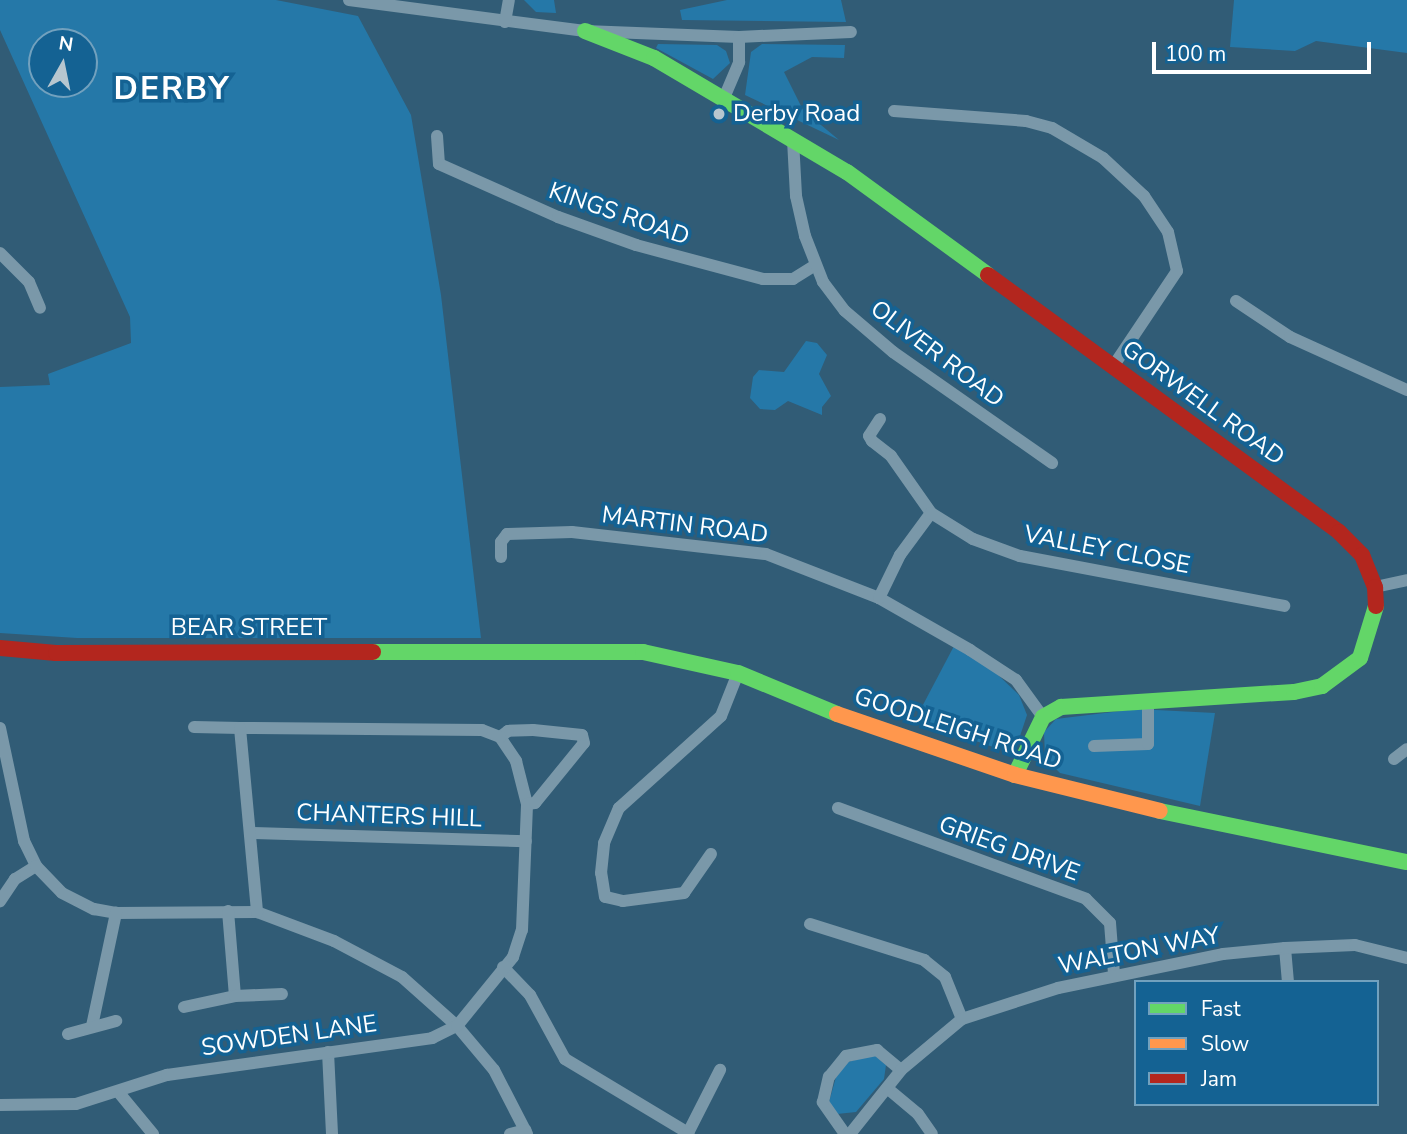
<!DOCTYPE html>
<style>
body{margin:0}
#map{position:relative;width:1407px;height:1134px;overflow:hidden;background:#315c76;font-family:"Nunito Sans",sans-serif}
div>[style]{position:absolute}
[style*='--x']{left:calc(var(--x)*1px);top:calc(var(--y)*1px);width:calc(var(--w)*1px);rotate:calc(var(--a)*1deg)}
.green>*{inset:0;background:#2578a8}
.street>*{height:12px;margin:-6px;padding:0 6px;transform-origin:6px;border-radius:6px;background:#7a98a9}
.fast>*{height:16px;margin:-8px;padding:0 8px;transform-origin:8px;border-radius:8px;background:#63d668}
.slow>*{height:16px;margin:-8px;padding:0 8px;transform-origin:8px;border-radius:8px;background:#ff974d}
.jam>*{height:16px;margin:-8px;padding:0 8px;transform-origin:8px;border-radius:8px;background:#b3261e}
.dots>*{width:19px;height:19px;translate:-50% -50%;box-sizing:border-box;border:4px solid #146293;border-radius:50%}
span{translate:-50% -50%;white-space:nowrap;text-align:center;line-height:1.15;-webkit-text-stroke:7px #146293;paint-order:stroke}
.poi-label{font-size:24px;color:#fff}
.left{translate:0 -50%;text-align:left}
.street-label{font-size:24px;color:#fff}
.district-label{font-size:32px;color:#fff;font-weight:700;letter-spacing:2px}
.legend{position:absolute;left:1134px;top:980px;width:245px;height:126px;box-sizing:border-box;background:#146293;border:2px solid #72a1be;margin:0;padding:9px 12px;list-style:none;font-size:21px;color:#fff}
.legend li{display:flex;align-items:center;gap:14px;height:35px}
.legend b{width:35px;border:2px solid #72a1be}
.north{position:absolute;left:28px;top:28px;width:70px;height:70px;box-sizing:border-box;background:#146293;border:2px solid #72a1be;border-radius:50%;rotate:9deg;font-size:19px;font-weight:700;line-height:28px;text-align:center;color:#fff}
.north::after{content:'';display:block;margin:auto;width:24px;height:32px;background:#b7c6cf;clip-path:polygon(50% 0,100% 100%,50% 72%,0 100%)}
.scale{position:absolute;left:1152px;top:42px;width:219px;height:32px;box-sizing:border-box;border:4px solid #fff;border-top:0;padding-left:9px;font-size:21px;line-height:24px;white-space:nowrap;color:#fff;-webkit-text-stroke:5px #146293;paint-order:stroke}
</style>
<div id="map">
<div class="green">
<div style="clip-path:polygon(evenodd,0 0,276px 0,358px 16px,411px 115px,441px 295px,481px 638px,77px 638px,0 633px,0 387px,50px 385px,48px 374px,131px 343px,130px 317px,0 30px,0 0,42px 42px,84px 42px,84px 84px,42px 84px,42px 42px)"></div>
<div style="clip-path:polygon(524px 0,554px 0,556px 13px,536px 12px)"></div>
<div style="clip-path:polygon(727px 0,841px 0,846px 22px,682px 20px,680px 10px)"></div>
<div style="clip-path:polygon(1234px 0,1407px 0,1407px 53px,1316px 41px,1295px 51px,1230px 47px)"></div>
<div style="clip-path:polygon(658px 44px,717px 45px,726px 51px,730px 63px,713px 79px,656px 48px)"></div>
<div style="clip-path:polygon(762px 44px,845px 45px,844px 58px,812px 57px,784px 72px,803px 110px,839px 140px,745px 95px,751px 52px)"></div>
<div style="clip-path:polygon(806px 341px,817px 343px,827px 355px,819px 374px,831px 396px,822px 407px,822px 415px,788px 401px,775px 410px,760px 409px,750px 398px,753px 377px,759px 370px,784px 372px)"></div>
<div style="clip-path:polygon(954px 646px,995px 672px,1019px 695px,1027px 715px,1018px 742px,996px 748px,915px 720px)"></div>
<div style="clip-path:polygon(1137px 709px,1215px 713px,1200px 806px,1060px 773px,1045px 758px,1044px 732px,1056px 719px)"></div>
<div style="clip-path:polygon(873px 1054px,886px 1065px,884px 1079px,856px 1112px,837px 1114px,829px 1102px,836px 1077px,848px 1062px)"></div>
</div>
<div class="street">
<div style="--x:349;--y:0;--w:238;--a:7.5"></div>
<div style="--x:585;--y:31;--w:154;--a:2.2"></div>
<div style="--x:739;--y:37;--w:112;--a:-2.6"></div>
<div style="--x:505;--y:22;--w:22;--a:-80"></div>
<div style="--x:724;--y:98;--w:39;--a:-67"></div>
<div style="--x:739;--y:62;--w:25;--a:-90"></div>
<div style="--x:894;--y:111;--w:132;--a:4.3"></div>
<div style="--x:1026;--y:121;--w:27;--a:15"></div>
<div style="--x:1052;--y:128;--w:59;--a:30.5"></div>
<div style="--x:1103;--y:158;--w:56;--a:42.8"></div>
<div style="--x:1144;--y:196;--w:43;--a:56.3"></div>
<div style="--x:1168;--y:232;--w:40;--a:77"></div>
<div style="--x:1177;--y:271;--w:113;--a:123.8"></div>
<div style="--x:437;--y:136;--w:28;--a:86"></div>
<div style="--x:439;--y:164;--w:130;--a:24"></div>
<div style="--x:558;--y:217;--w:83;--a:19.7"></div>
<div style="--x:636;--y:245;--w:131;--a:15"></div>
<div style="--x:763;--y:279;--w:30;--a:0"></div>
<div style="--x:793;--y:279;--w:26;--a:-32"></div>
<div style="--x:793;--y:140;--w:56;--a:86.9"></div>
<div style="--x:796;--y:196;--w:41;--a:77.3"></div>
<div style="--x:805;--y:236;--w:49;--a:68.6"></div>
<div style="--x:823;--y:282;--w:36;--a:53"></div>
<div style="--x:845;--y:311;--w:63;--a:40.5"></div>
<div style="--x:893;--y:352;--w:194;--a:34.9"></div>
<div style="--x:0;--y:253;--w:41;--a:45"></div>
<div style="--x:29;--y:282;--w:28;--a:67"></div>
<div style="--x:1236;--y:301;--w:65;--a:33.7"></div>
<div style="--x:1290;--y:337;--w:128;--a:24.4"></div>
<div style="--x:880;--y:419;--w:20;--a:123"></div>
<div style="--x:869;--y:436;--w:6;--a:59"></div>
<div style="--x:872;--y:441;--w:24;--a:38"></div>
<div style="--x:891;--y:456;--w:70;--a:54.9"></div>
<div style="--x:501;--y:557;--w:15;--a:-90"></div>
<div style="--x:501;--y:542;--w:10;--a:-53"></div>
<div style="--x:507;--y:534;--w:65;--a:-1.8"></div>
<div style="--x:572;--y:532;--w:195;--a:6.5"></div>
<div style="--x:766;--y:554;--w:121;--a:21.3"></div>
<div style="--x:879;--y:598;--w:105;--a:29.7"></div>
<div style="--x:970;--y:650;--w:55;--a:33.1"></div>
<div style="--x:1016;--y:680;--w:46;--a:53.9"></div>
<div style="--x:1375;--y:587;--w:33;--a:-12"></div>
<div style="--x:879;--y:598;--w:48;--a:-64"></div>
<div style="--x:900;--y:555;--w:52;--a:-53.6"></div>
<div style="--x:931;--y:513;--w:49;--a:31.8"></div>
<div style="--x:973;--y:539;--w:50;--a:19.9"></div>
<div style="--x:1020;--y:556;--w:269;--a:10.7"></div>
<div style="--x:194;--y:727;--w:46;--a:1.2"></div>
<div style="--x:0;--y:728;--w:116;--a:78"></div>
<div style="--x:24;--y:841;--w:28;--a:64"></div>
<div style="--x:36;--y:866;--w:25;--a:148"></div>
<div style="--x:15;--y:879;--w:27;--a:124"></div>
<div style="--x:500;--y:737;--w:29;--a:56"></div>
<div style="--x:516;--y:761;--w:44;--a:75.7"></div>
<div style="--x:1094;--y:746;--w:54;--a:-2.1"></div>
<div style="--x:1148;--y:744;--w:42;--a:-90"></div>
<div style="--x:1394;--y:759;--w:16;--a:-38"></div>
<div style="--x:838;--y:808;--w:264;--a:20.1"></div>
<div style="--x:1086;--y:899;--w:34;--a:45"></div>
<div style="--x:1110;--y:923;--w:51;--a:85.5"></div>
<div style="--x:250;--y:833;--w:276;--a:1.7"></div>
<div style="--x:711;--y:854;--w:47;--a:124.7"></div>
<div style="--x:684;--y:893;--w:62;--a:172.5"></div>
<div style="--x:623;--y:901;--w:18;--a:-167"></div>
<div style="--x:605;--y:897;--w:24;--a:-99"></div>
<div style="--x:601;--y:873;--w:30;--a:-84"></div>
<div style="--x:604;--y:843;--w:38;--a:-67"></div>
<div style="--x:619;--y:808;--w:137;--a:-42"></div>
<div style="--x:721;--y:716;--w:46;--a:-68.4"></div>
<div style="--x:36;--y:866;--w:37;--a:46"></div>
<div style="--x:62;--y:893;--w:36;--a:27"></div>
<div style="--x:94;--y:909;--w:22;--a:10"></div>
<div style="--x:116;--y:913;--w:141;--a:-0.4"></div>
<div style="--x:257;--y:912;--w:82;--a:20.6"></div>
<div style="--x:334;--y:941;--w:77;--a:27.9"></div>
<div style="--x:402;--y:977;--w:74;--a:41.7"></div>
<div style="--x:457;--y:1026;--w:57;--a:49.9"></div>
<div style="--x:494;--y:1070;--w:72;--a:62.7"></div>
<div style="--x:228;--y:911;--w:85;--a:85.3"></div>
<div style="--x:810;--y:924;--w:120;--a:17.5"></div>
<div style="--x:924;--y:960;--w:27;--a:39"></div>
<div style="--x:945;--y:977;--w:45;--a:68"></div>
<div style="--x:1285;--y:948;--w:34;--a:85"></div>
<div style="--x:503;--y:967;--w:39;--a:46"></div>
<div style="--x:530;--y:995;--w:73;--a:61.3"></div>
<div style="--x:565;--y:1059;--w:144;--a:31"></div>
<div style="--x:688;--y:1133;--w:71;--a:-63.1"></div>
<div style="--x:184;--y:1007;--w:52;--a:-12.2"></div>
<div style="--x:235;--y:996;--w:47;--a:-2.4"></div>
<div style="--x:92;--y:1026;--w:116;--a:-78"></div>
<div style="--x:68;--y:1034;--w:50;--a:-15.2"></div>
<div style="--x:328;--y:1052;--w:82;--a:87.2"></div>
<div style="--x:887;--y:1088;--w:40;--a:40"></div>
<div style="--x:918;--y:1114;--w:24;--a:55"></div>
<div style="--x:120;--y:1094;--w:52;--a:50.5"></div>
<div style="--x:0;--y:1105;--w:76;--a:-0.8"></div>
<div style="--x:76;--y:1104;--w:96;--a:-17.7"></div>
<div style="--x:167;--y:1075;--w:268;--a:-7.9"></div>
<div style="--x:432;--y:1038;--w:28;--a:-26"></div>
<div style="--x:457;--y:1026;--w:89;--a:-50.9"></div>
<div style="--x:513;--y:957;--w:28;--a:-72"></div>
<div style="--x:522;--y:930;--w:126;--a:-87.7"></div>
<div style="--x:527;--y:804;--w:8;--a:-7"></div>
<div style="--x:535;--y:803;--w:77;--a:-50.8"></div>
<div style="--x:584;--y:743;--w:8;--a:-104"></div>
<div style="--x:582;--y:735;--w:49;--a:-174.2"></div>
<div style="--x:533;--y:730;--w:25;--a:178"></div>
<div style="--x:508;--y:731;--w:10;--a:143"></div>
<div style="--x:500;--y:737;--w:19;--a:-159"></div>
<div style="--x:482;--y:730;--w:242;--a:-179.5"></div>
<div style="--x:240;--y:728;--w:185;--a:84.7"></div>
<div style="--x:510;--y:1134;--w:16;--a:-14"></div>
<div style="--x:845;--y:1134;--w:39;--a:-125"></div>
<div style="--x:823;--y:1102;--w:26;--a:-77"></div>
<div style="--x:829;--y:1077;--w:27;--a:-51"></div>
<div style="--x:846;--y:1056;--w:32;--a:-11"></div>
<div style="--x:877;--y:1050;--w:31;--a:40"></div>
<div style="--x:850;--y:1134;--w:82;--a:-51.4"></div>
<div style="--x:901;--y:1070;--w:80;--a:-39.9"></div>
<div style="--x:962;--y:1019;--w:101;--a:-17.9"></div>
<div style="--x:1058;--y:988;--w:168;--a:-11.6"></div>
<div style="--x:1223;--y:954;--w:62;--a:-5.5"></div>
<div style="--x:1285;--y:948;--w:70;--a:-2.5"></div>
<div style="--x:1355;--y:945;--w:54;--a:14"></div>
</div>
<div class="fast">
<div style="--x:585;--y:31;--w:74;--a:21.4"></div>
<div style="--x:654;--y:58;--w:224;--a:30.6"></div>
<div style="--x:847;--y:172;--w:175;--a:36.1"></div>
<div style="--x:373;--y:652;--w:270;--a:0"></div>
<div style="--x:643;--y:652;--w:97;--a:12.5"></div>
<div style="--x:738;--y:673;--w:107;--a:22.5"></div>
<div style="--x:1015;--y:775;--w:64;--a:-64.2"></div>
<div style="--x:1043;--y:717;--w:21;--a:-29"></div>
<div style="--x:1061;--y:707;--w:233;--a:-3.7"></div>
<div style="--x:1294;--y:692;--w:29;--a:-12"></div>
<div style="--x:1322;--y:686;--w:47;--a:-36.4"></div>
<div style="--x:1360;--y:658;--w:54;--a:-72.9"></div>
<div style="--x:1160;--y:811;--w:252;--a:11.7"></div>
</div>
<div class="slow">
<div style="--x:837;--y:714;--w:188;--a:18.9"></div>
<div style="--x:1015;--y:775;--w:149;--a:13.9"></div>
</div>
<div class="jam">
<div style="--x:988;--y:275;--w:435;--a:36.2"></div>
<div style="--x:1339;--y:532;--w:33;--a:45"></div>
<div style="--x:1362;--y:555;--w:35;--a:68"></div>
<div style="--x:1375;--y:587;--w:19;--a:87"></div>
<div style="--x:0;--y:648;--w:56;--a:5.1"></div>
<div style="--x:56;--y:653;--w:317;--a:-0.2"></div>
</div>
<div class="dots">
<div style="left:719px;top:114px;background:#b7c6cf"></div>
</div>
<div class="poi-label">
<span class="left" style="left:733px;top:114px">Derby Road</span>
</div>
<div class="street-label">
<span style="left:619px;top:214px;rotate:19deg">KINGS ROAD</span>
<span style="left:937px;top:354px;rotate:37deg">OLIVER ROAD</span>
<span style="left:1203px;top:403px;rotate:36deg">GORWELL ROAD</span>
<span style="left:685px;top:525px;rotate:7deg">MARTIN ROAD</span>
<span style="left:1107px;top:550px;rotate:11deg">VALLEY CLOSE</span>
<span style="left:249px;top:628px">BEAR STREET</span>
<span style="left:958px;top:729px;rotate:18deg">GOODLEIGH ROAD</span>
<span style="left:389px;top:816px;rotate:2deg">CHANTERS HILL</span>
<span style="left:1009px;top:849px;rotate:20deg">GRIEG DRIVE</span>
<span style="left:1139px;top:951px;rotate:-11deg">WALTON WAY</span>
<span style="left:289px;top:1036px;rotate:-8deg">SOWDEN LANE</span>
</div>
<div class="district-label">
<span style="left:172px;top:89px">DERBY</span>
</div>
<ul class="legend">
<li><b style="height:9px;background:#63d668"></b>Fast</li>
<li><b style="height:9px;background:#ff974d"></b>Slow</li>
<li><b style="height:9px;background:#b3261e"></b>Jam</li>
</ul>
<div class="north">N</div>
<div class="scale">100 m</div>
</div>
